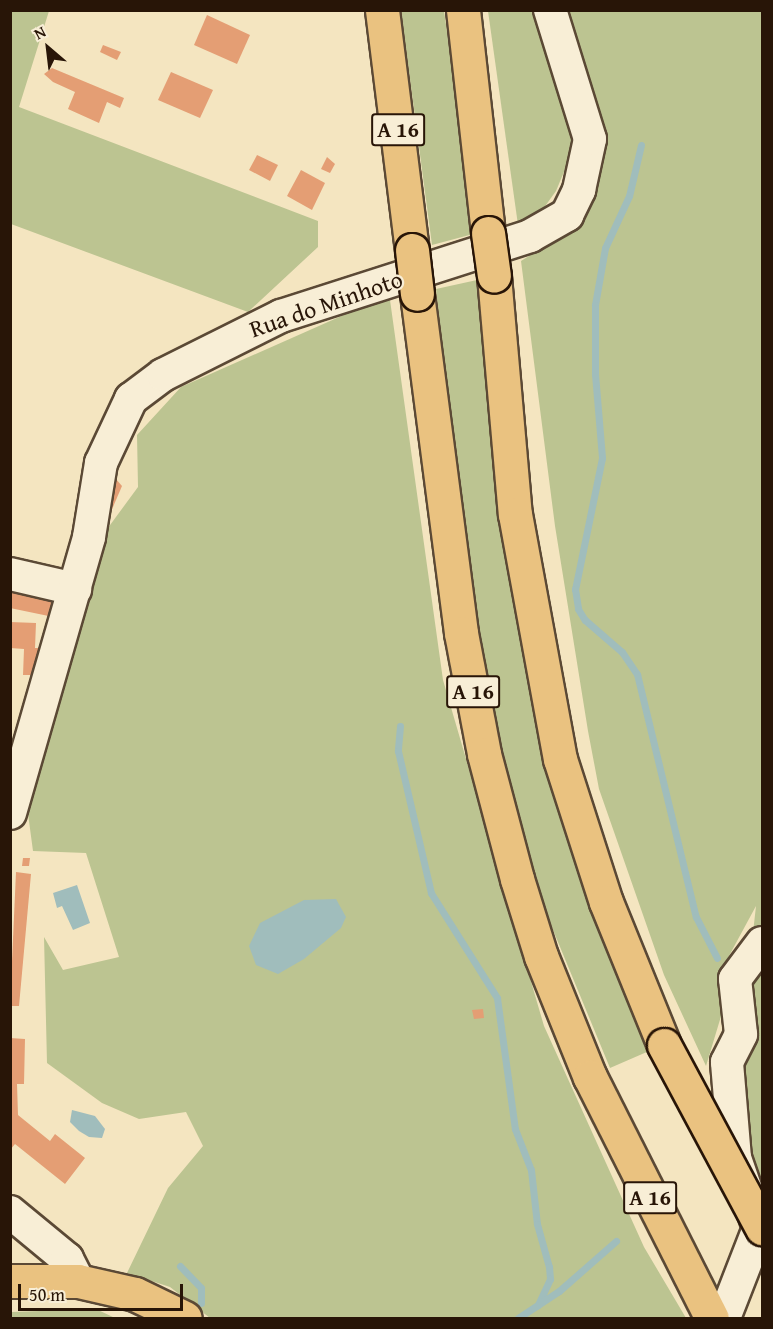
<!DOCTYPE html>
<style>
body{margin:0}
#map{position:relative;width:773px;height:1329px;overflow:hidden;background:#f4e5c0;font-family:"Gentium Book Plus",serif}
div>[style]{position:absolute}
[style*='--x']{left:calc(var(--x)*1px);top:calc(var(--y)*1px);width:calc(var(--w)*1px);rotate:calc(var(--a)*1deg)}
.green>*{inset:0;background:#bcc491}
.water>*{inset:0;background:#a0bdbc}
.stream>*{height:7px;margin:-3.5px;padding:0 3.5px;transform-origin:3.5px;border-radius:3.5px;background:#a0bdbc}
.building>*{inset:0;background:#e49e74}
.roads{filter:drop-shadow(2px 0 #5b4935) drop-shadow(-2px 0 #5b4935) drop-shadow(0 2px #5b4935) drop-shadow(0 -2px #5b4935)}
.minor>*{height:32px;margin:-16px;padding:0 16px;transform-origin:16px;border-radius:16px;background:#f8eed6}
.major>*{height:33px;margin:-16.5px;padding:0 16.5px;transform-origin:16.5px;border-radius:16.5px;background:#eac280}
.highway>*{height:33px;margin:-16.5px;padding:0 16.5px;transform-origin:16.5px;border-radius:16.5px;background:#eac280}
.bridges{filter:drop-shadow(2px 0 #281507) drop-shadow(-2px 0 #281507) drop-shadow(0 2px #281507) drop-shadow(0 -2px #281507)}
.highway-bridge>*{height:33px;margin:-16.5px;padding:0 16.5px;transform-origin:16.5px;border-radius:16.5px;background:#eac280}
span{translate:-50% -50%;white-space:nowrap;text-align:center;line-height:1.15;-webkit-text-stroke:4.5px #f8eed6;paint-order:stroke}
.shield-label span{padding:2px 4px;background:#f8eed6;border:2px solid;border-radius:4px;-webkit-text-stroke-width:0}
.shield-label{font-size:22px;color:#281507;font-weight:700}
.street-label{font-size:24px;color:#281507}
.frame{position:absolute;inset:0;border:12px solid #281507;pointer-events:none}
.north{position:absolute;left:18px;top:18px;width:60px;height:60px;-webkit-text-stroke:4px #f8eed6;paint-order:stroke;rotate:332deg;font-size:16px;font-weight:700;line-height:24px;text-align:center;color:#281507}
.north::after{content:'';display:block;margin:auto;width:21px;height:27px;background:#281507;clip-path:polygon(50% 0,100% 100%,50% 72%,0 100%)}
.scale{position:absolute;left:18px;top:1284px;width:165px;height:27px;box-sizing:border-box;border:3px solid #281507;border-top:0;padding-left:8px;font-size:18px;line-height:21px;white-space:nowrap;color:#281507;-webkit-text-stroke:4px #f8eed6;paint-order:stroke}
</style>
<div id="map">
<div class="green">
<div style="clip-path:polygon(10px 11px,49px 11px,19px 107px,318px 221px,318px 247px,248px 312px,11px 224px)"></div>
<div style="clip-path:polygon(401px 11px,444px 11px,477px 233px,432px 245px)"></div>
<div style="clip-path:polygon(488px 11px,534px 11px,576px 143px,556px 191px,538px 216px,518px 225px)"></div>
<div style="clip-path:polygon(559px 11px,762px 11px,762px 1181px,744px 1148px,738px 1067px,756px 906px,717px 978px,722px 1013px,706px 1066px,664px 975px,599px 789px,588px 731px,555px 526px,521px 261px,578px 225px,597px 176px)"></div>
<div style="clip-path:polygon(477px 280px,519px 622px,656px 1048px,610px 1068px,546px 913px,510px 793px,490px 711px,459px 525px,436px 289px)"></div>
<div style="clip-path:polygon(390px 300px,443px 680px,544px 1026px,644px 1247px,686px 1318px,210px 1318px,170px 1287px,127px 1273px,168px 1188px,203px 1146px,186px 1112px,139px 1119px,102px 1103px,47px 1063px,44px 937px,63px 970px,119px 957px,86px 853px,33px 851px,26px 799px,102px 536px,138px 487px,137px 435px,181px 387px,364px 306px)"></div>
<div style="clip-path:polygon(96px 1309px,115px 1318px,11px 1318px,11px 1312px)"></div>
</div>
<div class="water">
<div style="clip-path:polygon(77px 885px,90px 923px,73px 930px,62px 906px,57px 908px,53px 893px)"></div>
<div style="clip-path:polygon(336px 899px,346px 917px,341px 928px,304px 959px,278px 974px,256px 965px,249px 946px,260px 923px,304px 900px)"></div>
<div style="clip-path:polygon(72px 1110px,95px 1116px,105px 1129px,102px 1138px,89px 1137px,79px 1131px,70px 1122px)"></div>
</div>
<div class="stream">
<div style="--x:641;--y:145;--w:52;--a:103.2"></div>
<div style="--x:629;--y:196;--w:57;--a:114.8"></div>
<div style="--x:605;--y:248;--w:58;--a:100"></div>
<div style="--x:595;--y:305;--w:69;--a:90"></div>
<div style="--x:595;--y:374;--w:84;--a:85.2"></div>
<div style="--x:602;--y:458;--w:134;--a:101.6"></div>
<div style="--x:575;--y:589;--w:20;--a:81"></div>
<div style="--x:578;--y:609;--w:13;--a:58"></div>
<div style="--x:585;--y:620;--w:49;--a:40.9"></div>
<div style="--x:622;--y:652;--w:27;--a:56"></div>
<div style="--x:637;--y:674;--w:250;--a:76.4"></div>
<div style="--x:696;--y:917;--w:46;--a:62.9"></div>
<div style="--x:400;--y:726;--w:25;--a:95"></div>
<div style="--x:398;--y:751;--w:146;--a:76.9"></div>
<div style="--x:431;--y:893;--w:124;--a:57.8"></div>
<div style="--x:497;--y:998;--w:132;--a:82.2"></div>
<div style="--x:515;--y:1129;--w:44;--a:68.7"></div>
<div style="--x:531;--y:1170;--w:54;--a:83.7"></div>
<div style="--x:537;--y:1224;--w:45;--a:74.4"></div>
<div style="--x:549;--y:1267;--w:12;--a:85"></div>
<div style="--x:550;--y:1279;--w:29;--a:115"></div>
<div style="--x:180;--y:1266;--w:30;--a:46"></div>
<div style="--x:201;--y:1288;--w:15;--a:90"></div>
<div style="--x:518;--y:1318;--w:49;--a:-33.4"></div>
<div style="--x:559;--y:1291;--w:76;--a:-41.3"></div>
</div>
<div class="building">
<div style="clip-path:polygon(207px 15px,250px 35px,237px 64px,194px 45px)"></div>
<div style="clip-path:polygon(103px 45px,121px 52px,117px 60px,100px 52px)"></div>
<div style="clip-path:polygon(52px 68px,124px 98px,120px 108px,107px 102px,99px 123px,68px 109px,75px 92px,53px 82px,44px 74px)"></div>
<div style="clip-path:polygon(171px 72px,213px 90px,200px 118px,158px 100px)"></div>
<div style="clip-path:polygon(257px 155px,278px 165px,270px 181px,249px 170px)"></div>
<div style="clip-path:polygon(327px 157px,335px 164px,330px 173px,321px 169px)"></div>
<div style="clip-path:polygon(301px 170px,325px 183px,312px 210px,287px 196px)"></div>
<div style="clip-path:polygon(108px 470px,122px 486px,110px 514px,101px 510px)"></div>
<div style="clip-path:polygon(10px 586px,68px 598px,63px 619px,10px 608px)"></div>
<div style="clip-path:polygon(10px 622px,36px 623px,35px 648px,55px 648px,47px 675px,23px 675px,24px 649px,10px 648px)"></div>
<div style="clip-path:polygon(23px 858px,30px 858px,29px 866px,22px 866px)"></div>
<div style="clip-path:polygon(16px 872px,31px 874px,19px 1006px,10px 1006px)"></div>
<div style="clip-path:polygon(483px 1009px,484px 1018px,474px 1019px,472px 1010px)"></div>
<div style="clip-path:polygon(10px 1038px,25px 1039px,24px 1084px,17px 1084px,18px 1115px,50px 1141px,55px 1134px,85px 1158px,65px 1184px,15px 1144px,10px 1150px)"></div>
</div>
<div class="roads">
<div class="minor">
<div style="--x:10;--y:574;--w:67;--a:13"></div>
<div style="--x:10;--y:813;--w:287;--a:-74"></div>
<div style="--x:89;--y:537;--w:75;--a:-80.8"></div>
<div style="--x:101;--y:463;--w:71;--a:-64.9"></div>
<div style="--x:131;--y:399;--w:40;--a:-37"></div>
<div style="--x:163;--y:375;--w:132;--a:-26.6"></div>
<div style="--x:281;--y:316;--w:262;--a:-17.8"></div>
<div style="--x:530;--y:236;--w:43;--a:-29.6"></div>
<div style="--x:567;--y:215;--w:28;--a:-64"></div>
<div style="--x:579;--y:190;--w:52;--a:-77.8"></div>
<div style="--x:590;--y:139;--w:135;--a:-107.2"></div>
<div style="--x:10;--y:1212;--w:74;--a:39.5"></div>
<div style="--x:67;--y:1259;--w:25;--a:63"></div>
<div style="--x:724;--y:1318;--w:97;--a:-68.7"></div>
<div style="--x:759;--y:1228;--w:74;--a:-108.9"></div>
<div style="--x:735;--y:1158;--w:96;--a:-94.8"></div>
<div style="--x:727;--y:1062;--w:31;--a:-63"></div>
<div style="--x:741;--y:1034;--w:55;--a:-96.2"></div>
<div style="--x:735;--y:979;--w:45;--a:-53.1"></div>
</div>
<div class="major">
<div style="--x:10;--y:1281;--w:68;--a:0"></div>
<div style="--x:78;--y:1281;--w:58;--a:12.8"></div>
<div style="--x:135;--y:1294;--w:55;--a:25.6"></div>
</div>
<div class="highway">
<div style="--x:382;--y:10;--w:242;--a:82.9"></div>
<div style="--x:463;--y:10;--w:224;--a:83.6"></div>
<div style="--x:494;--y:276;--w:239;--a:85"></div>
<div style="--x:515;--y:514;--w:249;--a:79.6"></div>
<div style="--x:560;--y:759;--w:150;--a:72.2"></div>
<div style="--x:606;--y:902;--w:154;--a:67.9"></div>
<div style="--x:417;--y:294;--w:342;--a:82.6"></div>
<div style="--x:461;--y:633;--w:123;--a:79.2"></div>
<div style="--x:484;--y:754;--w:129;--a:75.2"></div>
<div style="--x:517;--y:879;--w:81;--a:72.7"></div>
<div style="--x:541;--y:956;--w:131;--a:68"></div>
<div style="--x:590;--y:1077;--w:270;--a:63.2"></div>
</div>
</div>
<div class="bridges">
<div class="highway-bridge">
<div style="--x:488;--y:233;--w:43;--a:82.1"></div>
<div style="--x:412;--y:250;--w:44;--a:83.5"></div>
<div style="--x:664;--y:1045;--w:208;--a:61.8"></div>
</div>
</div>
<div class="shield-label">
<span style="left:398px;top:130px">A 16</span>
<span style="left:473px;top:692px">A 16</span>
<span style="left:650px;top:1198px">A 16</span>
</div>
<div class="street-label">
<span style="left:326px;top:304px;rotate:-19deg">Rua do Minhoto</span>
</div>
<div class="frame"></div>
<div class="north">N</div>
<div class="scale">50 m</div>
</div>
